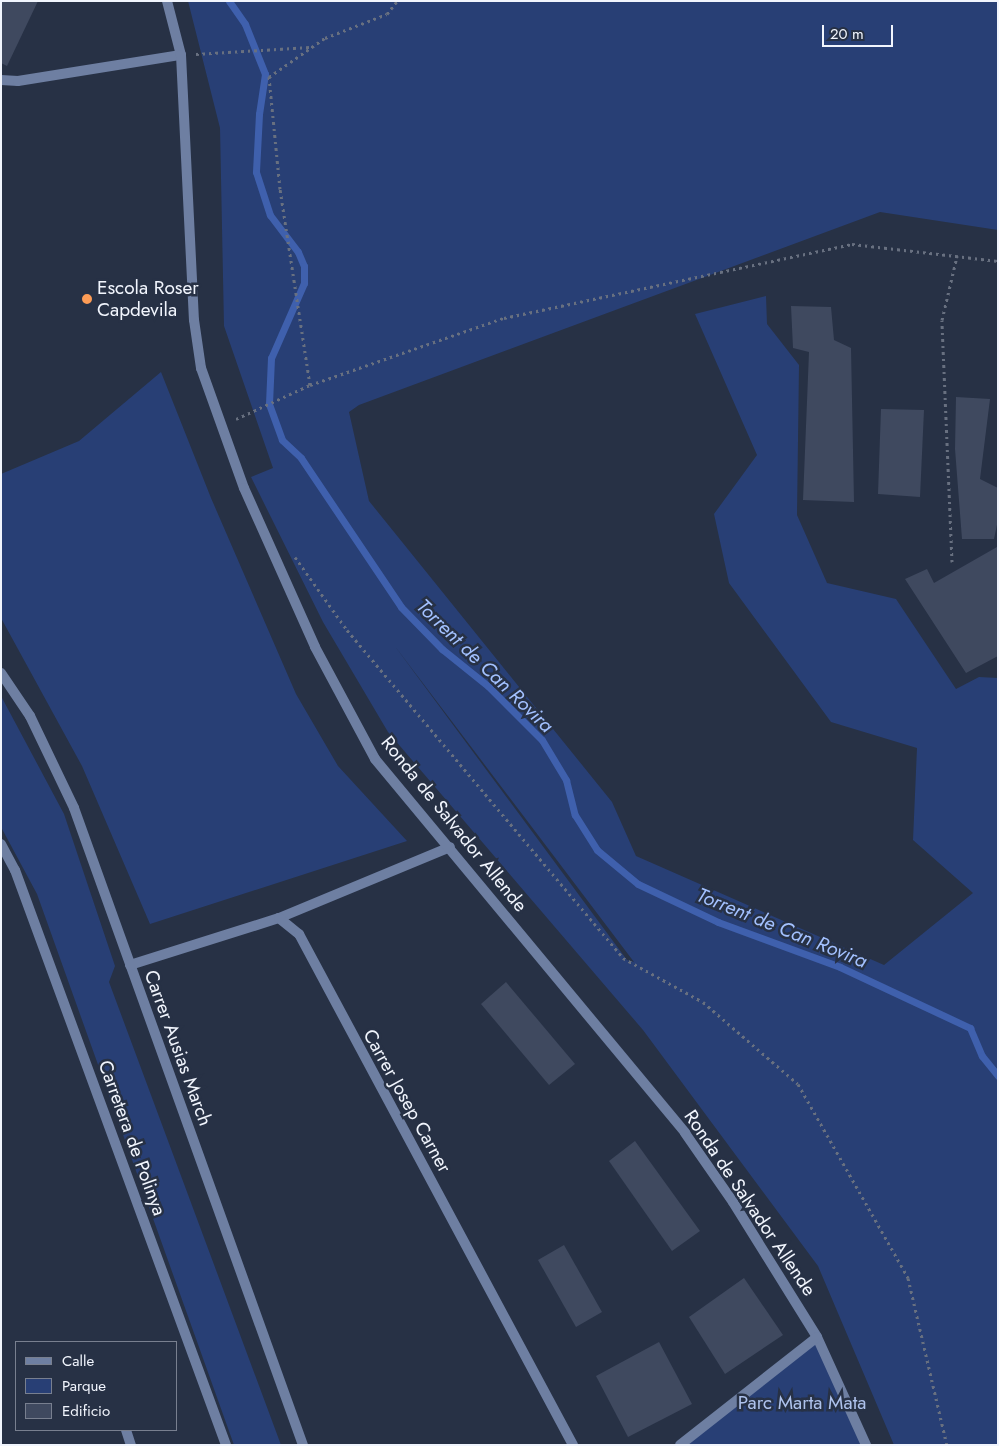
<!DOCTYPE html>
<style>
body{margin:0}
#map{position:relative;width:999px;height:1446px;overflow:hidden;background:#273145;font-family:Jost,sans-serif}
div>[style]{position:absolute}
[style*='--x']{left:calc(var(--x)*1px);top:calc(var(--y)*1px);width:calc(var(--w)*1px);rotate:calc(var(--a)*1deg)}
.green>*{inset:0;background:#283f75}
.stream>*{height:7px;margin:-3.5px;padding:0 3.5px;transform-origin:3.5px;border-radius:3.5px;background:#3f60ad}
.building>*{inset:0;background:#3f495f}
.path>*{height:3px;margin-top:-1.5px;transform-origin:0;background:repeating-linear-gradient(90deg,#687080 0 2.5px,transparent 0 6.5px)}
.pedestrian>*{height:10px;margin:-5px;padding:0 5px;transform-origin:5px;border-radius:5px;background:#6e7fa2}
.minor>*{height:10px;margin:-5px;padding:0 5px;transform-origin:5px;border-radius:5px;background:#6e7fa2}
.tertiary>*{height:10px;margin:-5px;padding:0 5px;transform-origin:5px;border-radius:5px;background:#6e7fa2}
.dots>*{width:14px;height:14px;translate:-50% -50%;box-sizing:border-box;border:2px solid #273145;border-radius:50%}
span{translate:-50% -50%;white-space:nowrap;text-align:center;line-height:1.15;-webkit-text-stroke:5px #273145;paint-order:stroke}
.poi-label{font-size:19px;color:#f1f5fd}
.left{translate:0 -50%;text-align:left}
.street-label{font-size:19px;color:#f1f5fd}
.park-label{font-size:19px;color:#aec2ec}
.water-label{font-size:20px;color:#a3c1ff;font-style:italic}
.frame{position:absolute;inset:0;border:2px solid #f1f5fd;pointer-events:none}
.legend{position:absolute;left:15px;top:1341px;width:162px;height:90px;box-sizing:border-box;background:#273145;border:1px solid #787f8f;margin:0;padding:6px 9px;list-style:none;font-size:15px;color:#f1f5fd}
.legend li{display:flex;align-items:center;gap:10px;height:25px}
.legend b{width:25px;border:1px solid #787f8f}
.scale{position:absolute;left:822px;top:25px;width:71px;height:22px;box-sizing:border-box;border:2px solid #f1f5fd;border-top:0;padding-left:6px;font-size:15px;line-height:18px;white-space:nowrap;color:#f1f5fd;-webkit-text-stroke:4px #273145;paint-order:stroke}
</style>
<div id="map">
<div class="green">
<div style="clip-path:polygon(evenodd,188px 1px,998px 1px,998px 230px,880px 212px,359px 405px,349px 412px,369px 501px,612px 802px,636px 856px,884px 965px,973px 893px,913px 840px,917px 748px,831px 722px,729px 583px,714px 514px,757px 455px,695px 314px,766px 296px,767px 324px,799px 365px,797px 515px,827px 583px,896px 599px,956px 689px,979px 677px,998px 678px,998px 1445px,894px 1445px,818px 1266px,643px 1030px,388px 732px,323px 622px,251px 477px,273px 468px,224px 326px,220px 128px,188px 1px,394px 645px,634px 962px,627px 960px,394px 645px)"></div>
<div style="clip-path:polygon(161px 372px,211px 498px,296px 694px,338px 766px,407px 841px,150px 924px,82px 766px,1px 618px,1px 474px,79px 441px)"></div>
<div style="clip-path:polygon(1px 696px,64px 814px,115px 966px,109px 982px,281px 1445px,234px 1445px,37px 894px,1px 827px)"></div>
<div style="clip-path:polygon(817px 1337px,866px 1445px,680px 1445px)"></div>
</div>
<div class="stream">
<div style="--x:229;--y:1;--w:28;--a:55"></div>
<div style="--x:245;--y:24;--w:54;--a:68.2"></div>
<div style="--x:265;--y:74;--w:40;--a:98.5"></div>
<div style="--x:259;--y:114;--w:58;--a:93"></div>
<div style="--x:256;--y:172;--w:45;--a:72"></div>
<div style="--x:270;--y:215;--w:46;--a:52.9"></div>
<div style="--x:298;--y:252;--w:15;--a:67"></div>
<div style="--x:304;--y:266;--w:17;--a:90"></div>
<div style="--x:304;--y:283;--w:82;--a:113.7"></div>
<div style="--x:271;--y:358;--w:46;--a:92.5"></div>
<div style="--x:269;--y:404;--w:38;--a:70"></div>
<div style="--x:282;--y:440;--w:26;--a:43"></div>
<div style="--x:301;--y:458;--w:179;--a:56.1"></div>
<div style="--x:401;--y:607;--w:59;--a:45.7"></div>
<div style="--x:442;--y:649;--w:59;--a:38.8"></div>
<div style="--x:488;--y:686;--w:76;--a:45"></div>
<div style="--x:542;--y:740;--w:47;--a:59"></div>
<div style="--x:566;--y:780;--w:36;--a:76"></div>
<div style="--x:575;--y:815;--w:41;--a:57.8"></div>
<div style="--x:597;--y:850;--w:53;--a:39.7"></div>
<div style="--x:638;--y:884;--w:89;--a:25.4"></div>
<div style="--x:718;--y:922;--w:130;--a:20.2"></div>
<div style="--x:840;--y:967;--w:144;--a:25.1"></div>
<div style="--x:970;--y:1028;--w:30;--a:67"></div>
<div style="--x:982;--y:1056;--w:26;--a:51"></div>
</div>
<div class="building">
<div style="clip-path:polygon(1px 1px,38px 1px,7px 66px,1px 63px)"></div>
<div style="clip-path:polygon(791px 306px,831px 307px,834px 340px,851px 348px,854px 502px,803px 500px,809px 352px,793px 348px)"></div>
<div style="clip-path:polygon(956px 397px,990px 399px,980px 479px,998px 488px,998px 520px,994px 539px,962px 539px,955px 449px)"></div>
<div style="clip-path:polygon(881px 409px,924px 410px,920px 497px,878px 494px)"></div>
<div style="clip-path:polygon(997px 547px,998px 656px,966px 673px,905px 579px,927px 569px,934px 583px)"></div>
<div style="clip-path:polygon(506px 982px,575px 1064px,549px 1085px,481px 1004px)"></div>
<div style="clip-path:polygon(635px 1141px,700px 1231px,672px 1251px,609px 1161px)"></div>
<div style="clip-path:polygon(564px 1245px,602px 1312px,576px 1327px,538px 1260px)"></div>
<div style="clip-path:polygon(744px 1278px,783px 1335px,725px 1374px,689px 1317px)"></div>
<div style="clip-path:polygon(659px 1342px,692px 1404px,628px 1437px,596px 1376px)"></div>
</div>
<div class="path">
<div style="--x:196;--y:54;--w:114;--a:-3.5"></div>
<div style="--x:310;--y:385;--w:198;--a:-98.7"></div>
<div style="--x:280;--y:189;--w:113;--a:-95.6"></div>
<div style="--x:269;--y:77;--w:68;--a:-34.9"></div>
<div style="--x:325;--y:38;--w:66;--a:-21.2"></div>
<div style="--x:387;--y:14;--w:16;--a:-52"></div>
<div style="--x:236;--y:419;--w:81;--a:-24.7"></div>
<div style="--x:310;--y:385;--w:205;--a:-19.1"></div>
<div style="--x:504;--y:318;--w:356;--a:-12"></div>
<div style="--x:852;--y:244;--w:147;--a:6.6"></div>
<div style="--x:295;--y:557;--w:90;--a:54.5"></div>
<div style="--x:347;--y:630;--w:429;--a:49.9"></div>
<div style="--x:623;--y:958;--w:91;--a:28.8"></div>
<div style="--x:703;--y:1002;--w:125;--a:40.8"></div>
<div style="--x:798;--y:1084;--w:223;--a:60.4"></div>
<div style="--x:908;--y:1278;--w:171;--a:76.9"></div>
<div style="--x:952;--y:562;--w:242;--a:-92.4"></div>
<div style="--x:942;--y:320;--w:66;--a:-76.8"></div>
</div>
<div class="pedestrian">
<div style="--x:1;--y:80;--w:17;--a:3"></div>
<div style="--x:18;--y:81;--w:165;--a:-9.1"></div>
<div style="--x:279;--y:918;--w:185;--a:-22.5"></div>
<div style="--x:126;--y:1430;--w:16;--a:72"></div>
</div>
<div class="minor">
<div style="--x:167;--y:1;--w:56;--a:75.5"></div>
<div style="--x:181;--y:55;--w:265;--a:87.2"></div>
<div style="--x:194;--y:320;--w:49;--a:81.7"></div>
<div style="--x:201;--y:368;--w:127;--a:70.3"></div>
<div style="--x:244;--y:488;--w:174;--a:65.9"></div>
<div style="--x:315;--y:647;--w:127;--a:61.8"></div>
<div style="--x:375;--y:759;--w:486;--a:50.3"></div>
<div style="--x:685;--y:1133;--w:84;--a:55.2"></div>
<div style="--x:733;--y:1202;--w:159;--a:58.1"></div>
<div style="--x:817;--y:1337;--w:119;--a:65.6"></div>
<div style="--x:1;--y:673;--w:52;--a:56"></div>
<div style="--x:30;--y:716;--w:102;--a:64.4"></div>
<div style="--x:74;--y:808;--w:677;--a:70.23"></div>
<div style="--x:130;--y:965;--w:156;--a:-17.5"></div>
<div style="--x:279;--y:918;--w:26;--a:39"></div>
<div style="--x:299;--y:934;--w:580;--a:61.8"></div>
<div style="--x:680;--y:1445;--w:174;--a:-38.2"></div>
</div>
<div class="tertiary">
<div style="--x:1;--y:844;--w:30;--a:62"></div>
<div style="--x:15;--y:870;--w:612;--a:69.85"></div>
</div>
<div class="dots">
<div style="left:87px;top:299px;background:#fd9c56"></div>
</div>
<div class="poi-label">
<span class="left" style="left:97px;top:299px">Escola Roser<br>Capdevila</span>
</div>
<div class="street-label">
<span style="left:454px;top:824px;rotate:51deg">Ronda de Salvador Allende</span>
<span style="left:178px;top:1048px;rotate:70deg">Carrer Ausias March</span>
<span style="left:407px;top:1101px;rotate:61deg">Carrer Josep Carner</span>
<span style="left:132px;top:1138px;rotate:70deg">Carretera de Polinya</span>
<span style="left:750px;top:1203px;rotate:56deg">Ronda de Salvador Allende</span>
</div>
<div class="park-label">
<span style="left:802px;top:1403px">Parc Marta Mata</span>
</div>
<div class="water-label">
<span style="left:485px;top:666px;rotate:44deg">Torrent de Can Rovira</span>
<span style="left:782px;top:928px;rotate:22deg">Torrent de Can Rovira</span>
</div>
<div class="frame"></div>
<ul class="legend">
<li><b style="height:6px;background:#6e7fa2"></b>Calle</li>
<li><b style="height:14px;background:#283f75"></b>Parque</li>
<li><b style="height:14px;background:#3f495f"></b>Edificio</li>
</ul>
<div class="scale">20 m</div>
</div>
